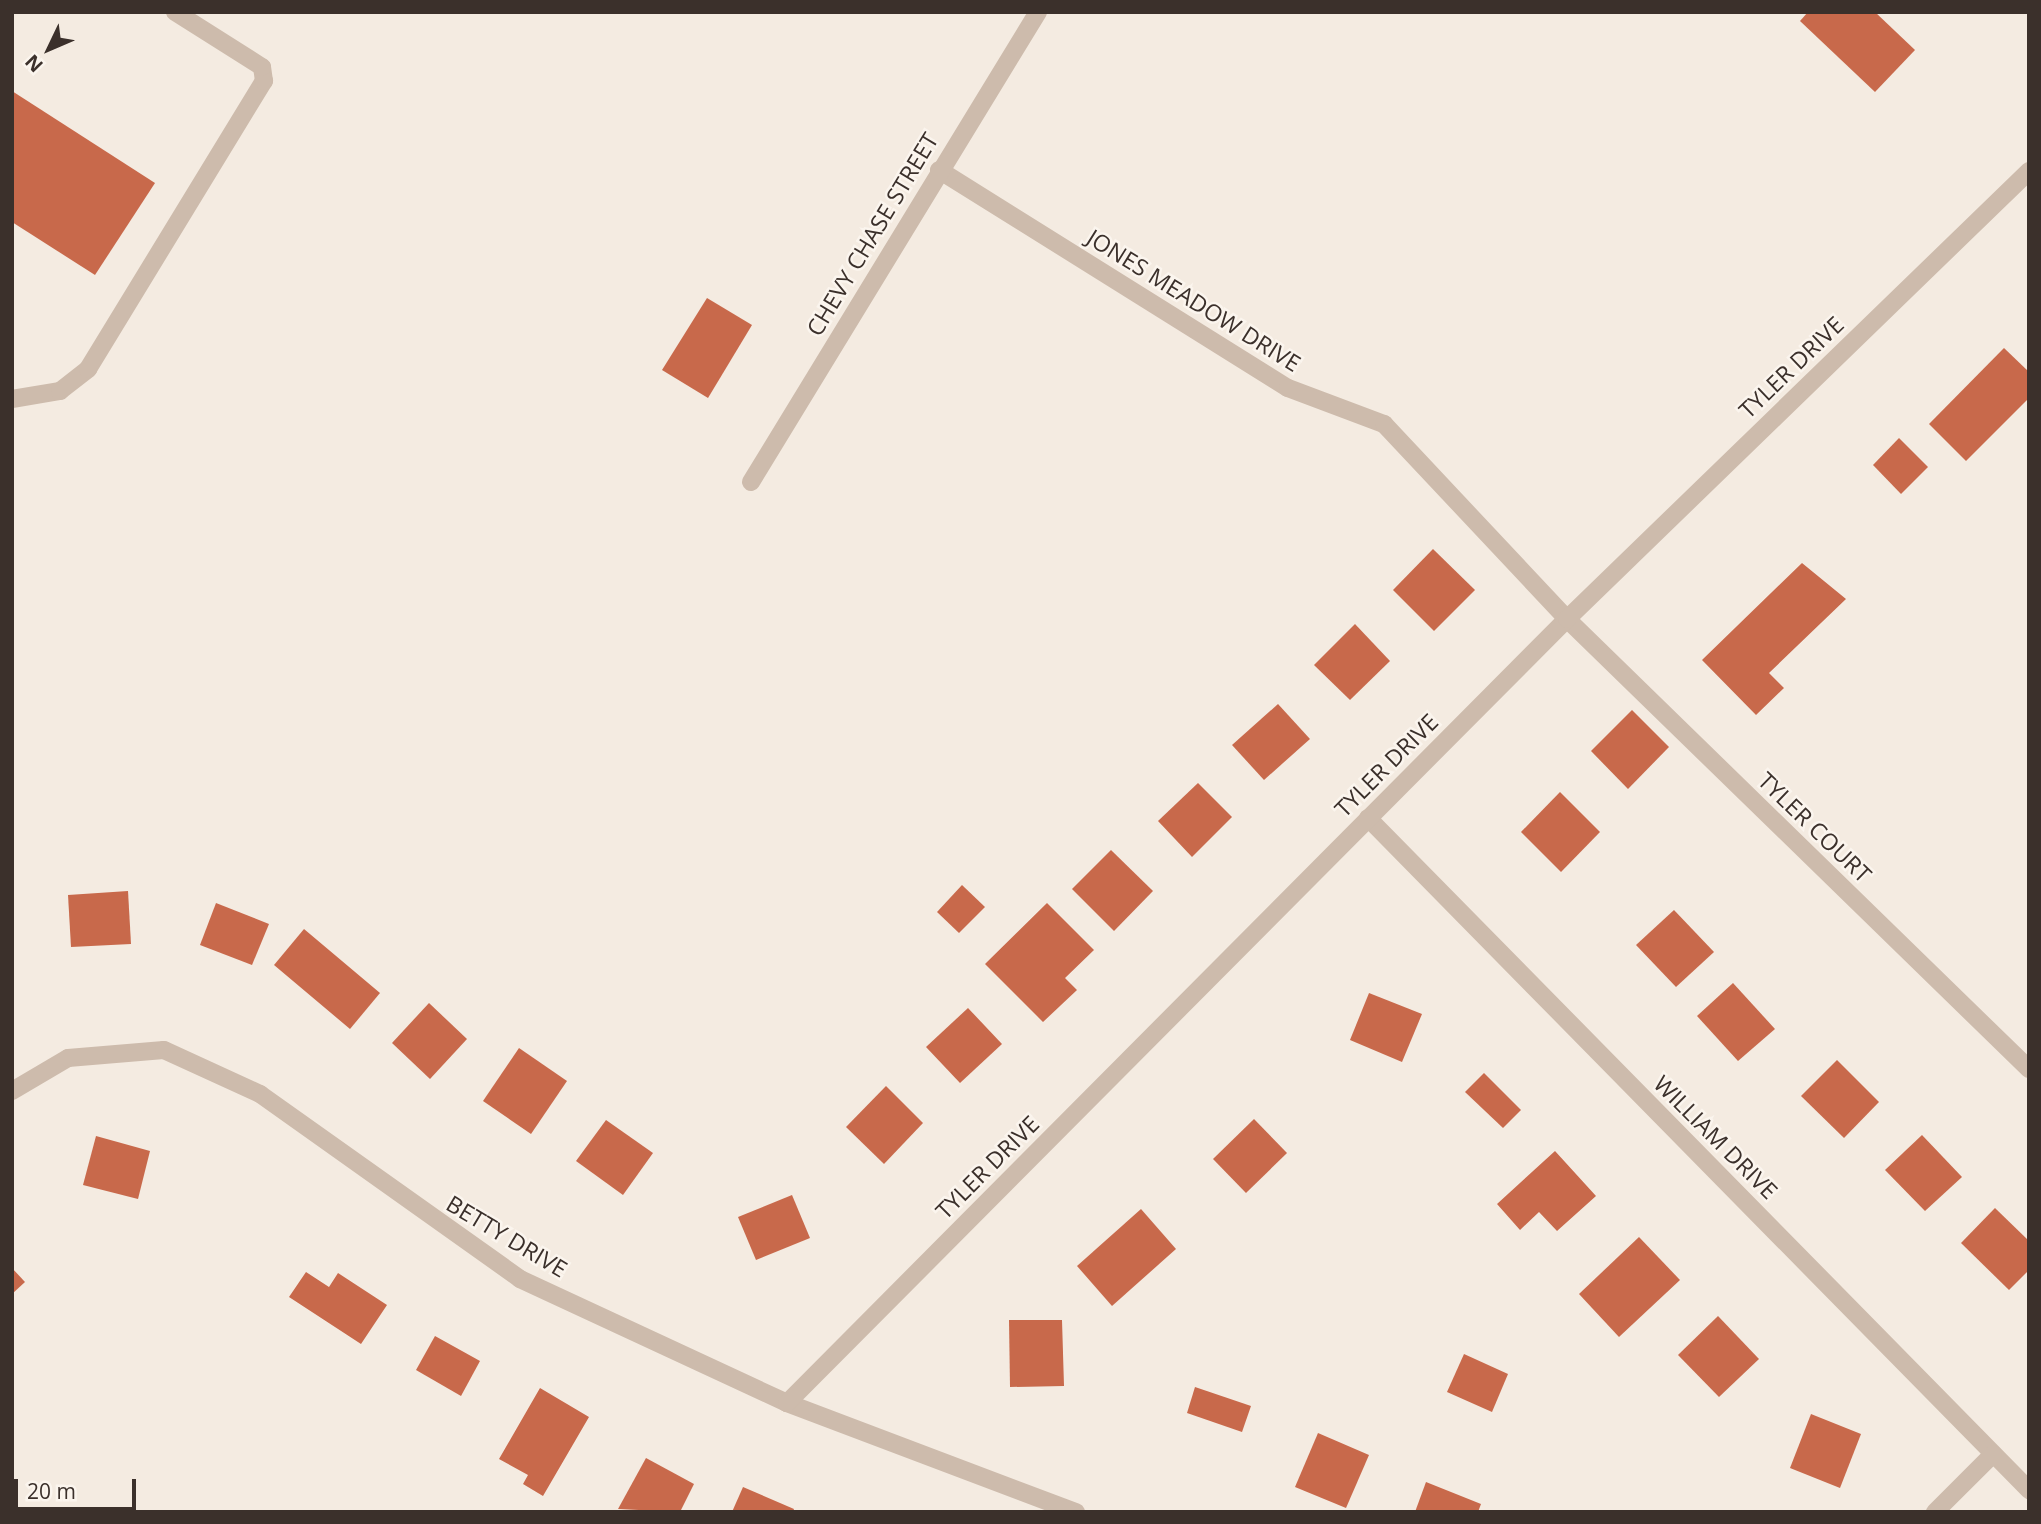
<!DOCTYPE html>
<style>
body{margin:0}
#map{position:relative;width:2041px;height:1524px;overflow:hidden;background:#f4ebe1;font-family:"Open Sans",sans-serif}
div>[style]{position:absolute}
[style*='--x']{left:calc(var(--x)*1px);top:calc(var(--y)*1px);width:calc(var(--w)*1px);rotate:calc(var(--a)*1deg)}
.building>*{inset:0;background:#c8694b}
.lane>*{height:18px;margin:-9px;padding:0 9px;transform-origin:9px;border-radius:9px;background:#cdbbac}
.street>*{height:18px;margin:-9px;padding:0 9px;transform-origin:9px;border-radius:9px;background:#cdbbac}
span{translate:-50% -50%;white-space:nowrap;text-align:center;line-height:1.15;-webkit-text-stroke:5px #fbf5ee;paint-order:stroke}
.street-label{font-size:23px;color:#3b302b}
.frame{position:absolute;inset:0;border:14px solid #3b302b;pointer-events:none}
.north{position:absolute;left:14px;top:14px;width:70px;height:70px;-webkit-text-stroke:5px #fbf5ee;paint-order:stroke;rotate:226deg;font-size:19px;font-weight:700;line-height:28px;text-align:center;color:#3b302b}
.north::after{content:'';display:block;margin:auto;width:24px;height:32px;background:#3b302b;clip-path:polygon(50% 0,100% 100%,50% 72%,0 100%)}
.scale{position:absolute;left:14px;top:1479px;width:122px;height:32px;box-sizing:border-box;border:4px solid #3b302b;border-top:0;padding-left:9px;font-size:21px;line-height:24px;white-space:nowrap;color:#3b302b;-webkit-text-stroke:5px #fbf5ee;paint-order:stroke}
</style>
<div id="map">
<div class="building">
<div style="clip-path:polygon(1808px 12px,1875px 12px,1915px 50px,1875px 92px,1800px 21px)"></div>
<div style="clip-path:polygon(12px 91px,155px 183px,95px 275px,12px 222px)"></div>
<div style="clip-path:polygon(707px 298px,752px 325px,708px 398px,662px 370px)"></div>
<div style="clip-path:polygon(2004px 348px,2029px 372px,2029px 398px,1966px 461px,1929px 424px)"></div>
<div style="clip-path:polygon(1899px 438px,1928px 467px,1901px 494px,1873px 465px)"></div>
<div style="clip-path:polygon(1433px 549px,1475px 590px,1434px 631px,1393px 590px)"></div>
<div style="clip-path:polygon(1802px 563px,1846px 599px,1769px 673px,1784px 688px,1756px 715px,1702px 660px)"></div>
<div style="clip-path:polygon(1355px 624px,1390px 661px,1350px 700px,1314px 665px)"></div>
<div style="clip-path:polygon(1278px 704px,1310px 739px,1264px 780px,1232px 745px)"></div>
<div style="clip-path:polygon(1632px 710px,1669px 747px,1628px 789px,1591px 751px)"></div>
<div style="clip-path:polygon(1198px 783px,1232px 817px,1192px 857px,1158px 821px)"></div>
<div style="clip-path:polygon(1560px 792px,1600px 832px,1561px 872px,1521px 832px)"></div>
<div style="clip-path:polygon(1111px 850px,1153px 891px,1114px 931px,1072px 889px)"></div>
<div style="clip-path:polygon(962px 885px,985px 907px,959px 933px,937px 912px)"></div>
<div style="clip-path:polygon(128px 891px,131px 944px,71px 947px,68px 895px)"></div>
<div style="clip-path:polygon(216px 903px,269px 924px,252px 965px,200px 945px)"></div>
<div style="clip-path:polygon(1047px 903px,1094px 950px,1065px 978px,1077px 990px,1043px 1022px,985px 964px)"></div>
<div style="clip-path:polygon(1674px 910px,1714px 952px,1676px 987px,1636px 945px)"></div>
<div style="clip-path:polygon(304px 929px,380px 993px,350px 1029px,274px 965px)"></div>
<div style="clip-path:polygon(1733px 983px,1775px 1029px,1738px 1061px,1697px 1016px)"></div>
<div style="clip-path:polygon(1369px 993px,1422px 1014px,1402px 1062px,1350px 1040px)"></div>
<div style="clip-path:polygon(429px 1003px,467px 1039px,430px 1079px,392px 1043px)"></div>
<div style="clip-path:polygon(968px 1008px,1002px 1044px,960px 1083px,926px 1047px)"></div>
<div style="clip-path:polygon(519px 1048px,567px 1081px,531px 1134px,483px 1101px)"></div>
<div style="clip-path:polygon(1837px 1060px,1879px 1102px,1844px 1138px,1801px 1096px)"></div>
<div style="clip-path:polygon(1484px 1073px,1521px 1110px,1503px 1128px,1465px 1092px)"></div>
<div style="clip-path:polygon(886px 1086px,923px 1123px,884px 1164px,846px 1127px)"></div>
<div style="clip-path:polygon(1254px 1119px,1287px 1153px,1246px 1193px,1213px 1159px)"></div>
<div style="clip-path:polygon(606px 1120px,653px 1153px,623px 1195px,576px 1161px)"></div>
<div style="clip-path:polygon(1922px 1135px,1962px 1177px,1925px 1211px,1885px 1170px)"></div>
<div style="clip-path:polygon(96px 1136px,150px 1151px,138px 1199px,83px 1185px)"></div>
<div style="clip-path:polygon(1555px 1151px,1596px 1196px,1557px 1231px,1539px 1212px,1520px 1230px,1497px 1204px)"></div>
<div style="clip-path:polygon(792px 1195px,810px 1238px,756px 1260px,738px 1217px)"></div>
<div style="clip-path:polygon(1995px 1208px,2029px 1241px,2029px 1270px,2009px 1290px,1961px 1243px)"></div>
<div style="clip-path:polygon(1141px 1209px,1176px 1249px,1112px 1306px,1077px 1266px)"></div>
<div style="clip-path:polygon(1639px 1237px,1680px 1280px,1619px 1337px,1579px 1294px)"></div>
<div style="clip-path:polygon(12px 1268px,25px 1282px,12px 1294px)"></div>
<div style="clip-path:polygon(306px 1272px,329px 1287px,338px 1273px,387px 1305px,361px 1344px,289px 1297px)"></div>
<div style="clip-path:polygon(1718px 1316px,1759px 1359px,1719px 1397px,1678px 1355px)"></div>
<div style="clip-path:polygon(1009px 1320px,1062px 1320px,1064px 1386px,1010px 1387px)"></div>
<div style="clip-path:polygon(435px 1336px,480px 1361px,461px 1396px,416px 1370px)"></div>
<div style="clip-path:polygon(1464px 1354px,1508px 1374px,1492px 1412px,1447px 1392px)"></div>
<div style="clip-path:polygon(1195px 1387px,1251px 1406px,1242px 1432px,1187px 1413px)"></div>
<div style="clip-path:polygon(540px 1388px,589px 1417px,543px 1496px,523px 1484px,528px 1475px,499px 1459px)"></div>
<div style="clip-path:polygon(1811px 1414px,1861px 1434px,1840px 1488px,1790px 1468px)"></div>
<div style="clip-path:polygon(1318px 1433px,1369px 1455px,1346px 1508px,1295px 1487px)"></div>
<div style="clip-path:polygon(646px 1458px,694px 1484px,680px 1512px,618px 1509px)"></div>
<div style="clip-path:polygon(1426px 1482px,1481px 1504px,1478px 1512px,1415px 1512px)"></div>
<div style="clip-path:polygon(743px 1487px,794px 1509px,793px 1512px,732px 1512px)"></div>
</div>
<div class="lane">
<div style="--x:12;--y:399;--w:49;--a:-9.5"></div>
<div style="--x:60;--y:391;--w:36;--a:-38"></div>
<div style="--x:88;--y:369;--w:338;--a:-58.6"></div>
<div style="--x:264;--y:81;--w:14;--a:-98"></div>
<div style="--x:262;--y:67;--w:103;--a:-147.7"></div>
</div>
<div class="street">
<div style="--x:939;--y:170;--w:411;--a:32"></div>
<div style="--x:1288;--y:388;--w:103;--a:20.6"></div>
<div style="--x:1384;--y:424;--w:267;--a:46.8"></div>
<div style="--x:1567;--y:619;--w:645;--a:44.25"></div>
<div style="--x:751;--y:482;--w:551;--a:-58.59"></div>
<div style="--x:1368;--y:818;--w:943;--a:45.47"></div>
<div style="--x:12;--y:1091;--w:65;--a:-30.5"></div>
<div style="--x:68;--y:1058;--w:96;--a:-4.8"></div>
<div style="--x:164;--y:1050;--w:106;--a:24.6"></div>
<div style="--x:260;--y:1094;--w:319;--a:35.4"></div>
<div style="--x:520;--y:1279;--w:294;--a:24.9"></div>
<div style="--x:787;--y:1403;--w:309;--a:20.7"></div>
<div style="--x:787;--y:1403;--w:1106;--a:-45.15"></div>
<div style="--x:1567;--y:619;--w:644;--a:-44.12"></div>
<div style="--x:1935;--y:1512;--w:82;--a:-45"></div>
</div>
<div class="street-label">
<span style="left:872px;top:234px;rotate:-59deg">CHEVY CHASE STREET</span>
<span style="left:1194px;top:300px;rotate:32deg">JONES MEADOW DRIVE</span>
<span style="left:1791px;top:367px;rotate:-44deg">TYLER DRIVE</span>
<span style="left:1386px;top:765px;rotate:-45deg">TYLER DRIVE</span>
<span style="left:1815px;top:827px;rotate:44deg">TYLER COURT</span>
<span style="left:1716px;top:1137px;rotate:45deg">WILLIAM DRIVE</span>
<span style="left:987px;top:1167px;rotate:-45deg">TYLER DRIVE</span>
<span style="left:507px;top:1236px;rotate:31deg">BETTY DRIVE</span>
</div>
<div class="frame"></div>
<div class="north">N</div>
<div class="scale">20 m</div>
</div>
